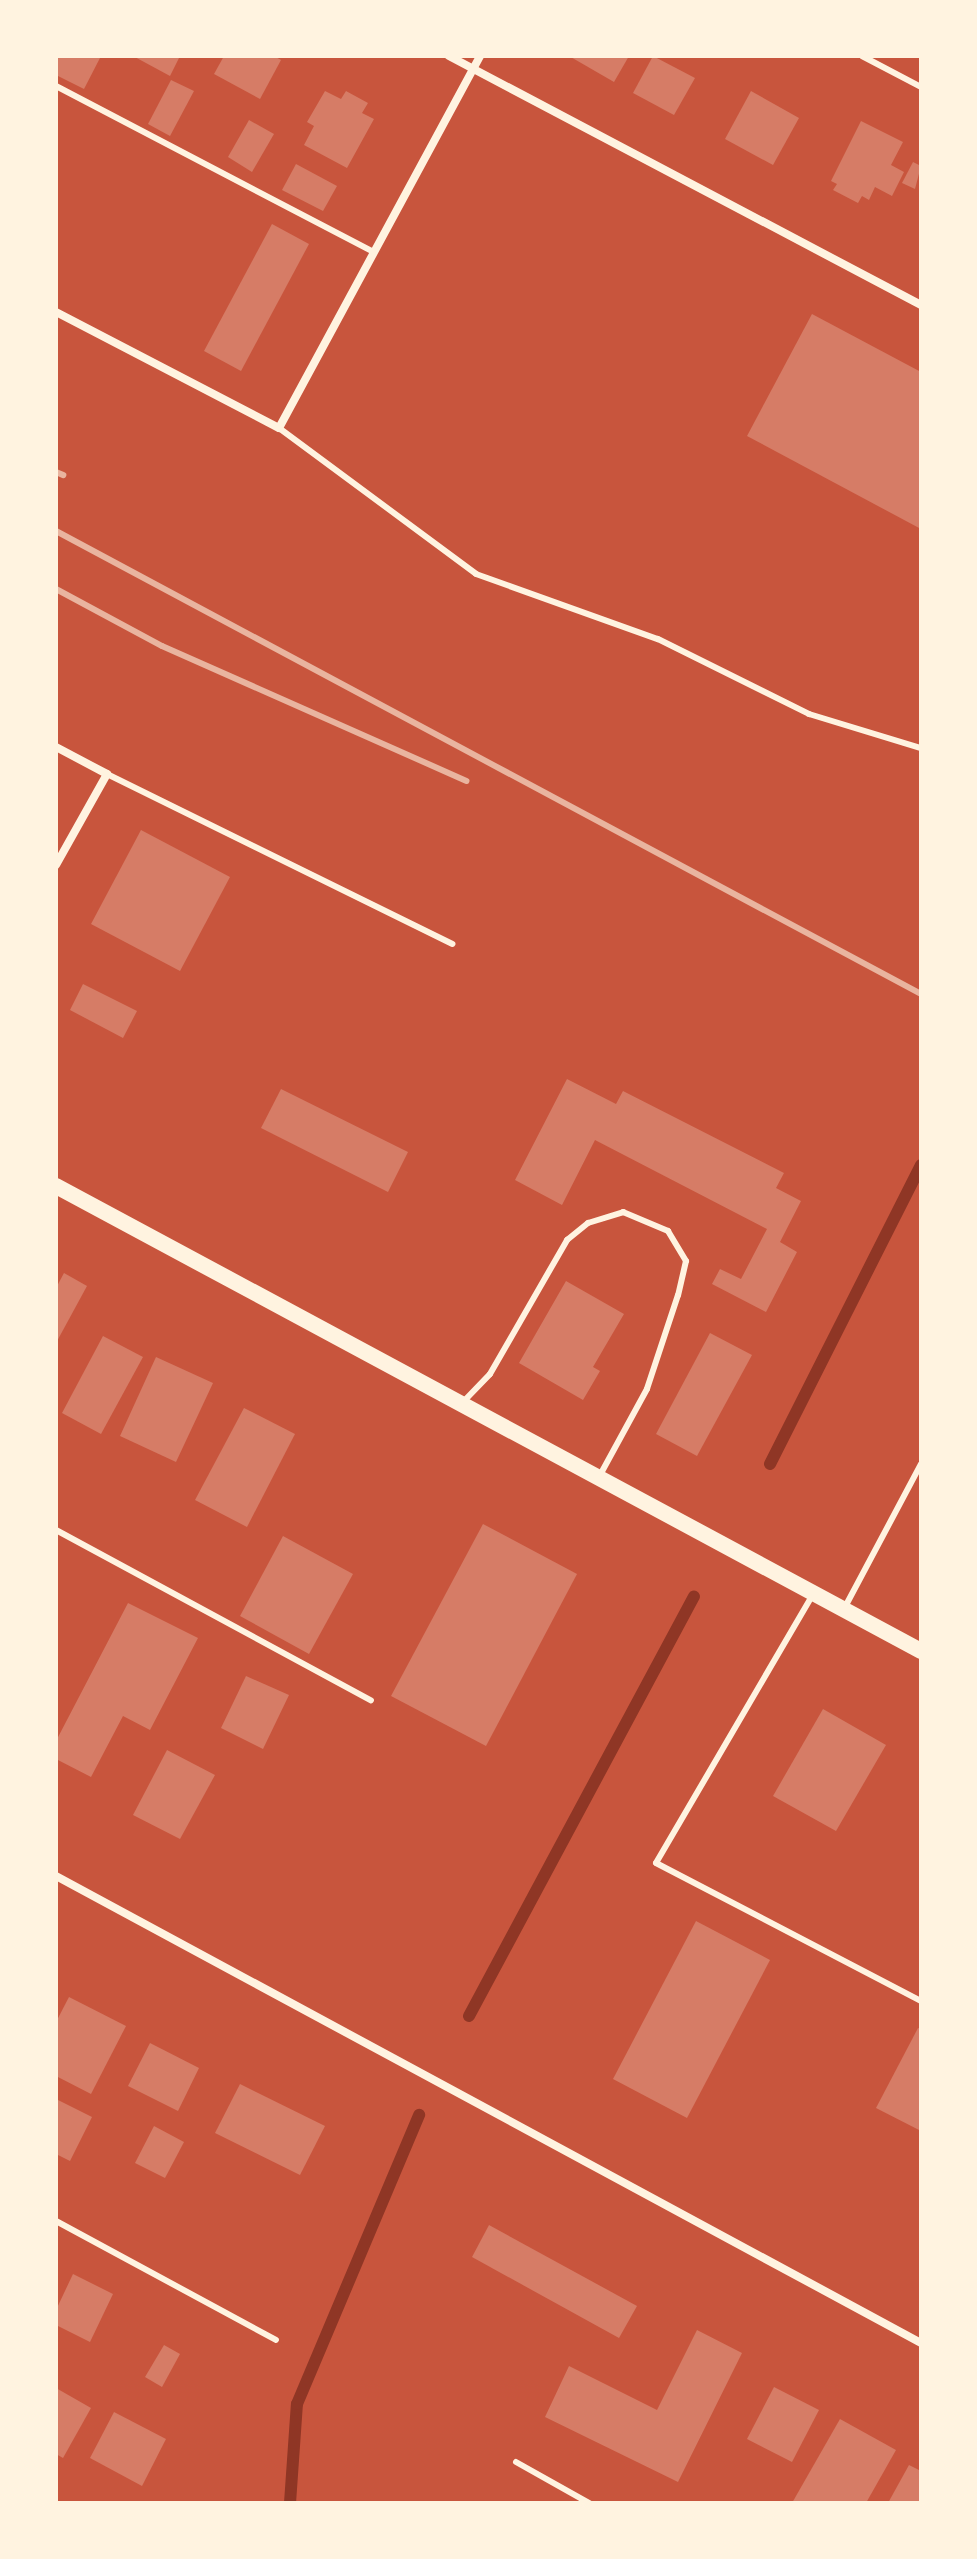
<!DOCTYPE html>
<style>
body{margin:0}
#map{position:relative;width:977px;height:2559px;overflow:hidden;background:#c8553d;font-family:Spectral,serif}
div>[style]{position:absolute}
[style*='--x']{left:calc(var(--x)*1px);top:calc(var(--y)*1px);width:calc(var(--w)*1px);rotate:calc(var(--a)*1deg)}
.stream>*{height:12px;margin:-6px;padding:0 6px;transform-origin:6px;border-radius:6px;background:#8f3625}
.building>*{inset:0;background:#d67c66}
.service>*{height:6px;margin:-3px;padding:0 3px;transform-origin:3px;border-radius:3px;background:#fff3e0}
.minor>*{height:8px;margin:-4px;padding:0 4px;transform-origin:4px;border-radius:4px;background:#fff3e0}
.secondary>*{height:16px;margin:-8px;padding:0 8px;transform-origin:8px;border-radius:8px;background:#fff3e0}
.rail>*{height:6px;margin:-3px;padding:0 3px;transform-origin:3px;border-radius:3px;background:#e9b49f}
span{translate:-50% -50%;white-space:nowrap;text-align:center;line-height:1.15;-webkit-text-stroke:8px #fff3e0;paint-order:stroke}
.frame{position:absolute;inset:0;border:58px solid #fff3e0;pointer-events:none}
</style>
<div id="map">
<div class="stream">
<div style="--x:770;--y:1464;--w:335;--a:-63.2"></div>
<div style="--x:469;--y:2016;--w:476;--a:-61.8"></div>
<div style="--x:290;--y:2503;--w:99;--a:-86"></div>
<div style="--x:297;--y:2404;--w:314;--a:-67.1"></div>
</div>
<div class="building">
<div style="clip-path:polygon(56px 56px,101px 56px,84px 89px,56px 75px)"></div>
<div style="clip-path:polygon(133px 56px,180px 56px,170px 76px)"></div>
<div style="clip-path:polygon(224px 56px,274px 56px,281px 60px,260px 99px,214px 74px)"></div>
<div style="clip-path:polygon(569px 56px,629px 56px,614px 82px)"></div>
<div style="clip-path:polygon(653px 56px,695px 78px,674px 115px,633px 93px)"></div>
<div style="clip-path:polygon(171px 80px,194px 91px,170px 136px,148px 124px)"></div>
<div style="clip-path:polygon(325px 91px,341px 99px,346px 91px,368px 103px,362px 113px,374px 119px,347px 168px,304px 145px,314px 126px,307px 122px)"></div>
<div style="clip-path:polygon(751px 91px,799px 118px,773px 165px,725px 139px)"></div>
<div style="clip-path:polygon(249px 120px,274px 134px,252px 172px,228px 157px)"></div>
<div style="clip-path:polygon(861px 121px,903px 142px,891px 165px,904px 172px,892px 196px,875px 187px,869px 200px,862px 196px,858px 203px,833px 190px,837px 184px,831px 181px)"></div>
<div style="clip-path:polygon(913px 162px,921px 166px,915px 189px,902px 183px)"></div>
<div style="clip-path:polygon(296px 164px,337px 186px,323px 211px,282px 190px)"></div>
<div style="clip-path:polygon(272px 224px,309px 244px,241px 371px,204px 351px)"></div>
<div style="clip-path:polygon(812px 314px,921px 372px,921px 529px,747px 436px)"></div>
<div style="clip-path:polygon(141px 830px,230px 877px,180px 971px,91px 924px)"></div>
<div style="clip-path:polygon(83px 984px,137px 1011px,123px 1038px,70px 1010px)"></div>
<div style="clip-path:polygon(567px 1079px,616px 1104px,623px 1091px,784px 1173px,776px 1188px,801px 1201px,780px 1242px,797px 1252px,766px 1312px,712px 1284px,720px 1269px,741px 1279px,767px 1229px,595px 1140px,562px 1205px,515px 1180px)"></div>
<div style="clip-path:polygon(281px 1089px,408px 1152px,388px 1192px,261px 1128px)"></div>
<div style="clip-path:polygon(64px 1273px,87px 1286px,56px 1343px,56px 1288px)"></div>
<div style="clip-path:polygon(566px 1281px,624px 1314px,593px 1367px,600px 1371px,583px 1400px,519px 1363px)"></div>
<div style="clip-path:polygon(710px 1333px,752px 1355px,697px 1456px,656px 1434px)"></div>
<div style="clip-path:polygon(103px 1336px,143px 1357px,101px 1434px,62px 1413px)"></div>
<div style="clip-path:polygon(156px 1357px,213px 1383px,176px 1462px,120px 1436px)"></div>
<div style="clip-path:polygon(244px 1408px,295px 1434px,247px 1527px,195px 1500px)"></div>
<div style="clip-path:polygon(483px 1524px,577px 1574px,486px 1746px,391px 1696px)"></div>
<div style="clip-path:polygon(283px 1536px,353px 1574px,309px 1654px,240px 1616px)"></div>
<div style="clip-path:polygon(128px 1603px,198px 1638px,150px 1730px,123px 1716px,91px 1777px,56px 1759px,56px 1741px)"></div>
<div style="clip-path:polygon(246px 1676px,289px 1695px,263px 1749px,221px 1728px)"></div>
<div style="clip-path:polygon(823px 1709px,886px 1745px,836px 1831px,773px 1796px)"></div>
<div style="clip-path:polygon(167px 1750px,215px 1775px,180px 1839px,133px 1815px)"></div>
<div style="clip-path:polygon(696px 1921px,770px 1960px,687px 2118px,613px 2079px)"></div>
<div style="clip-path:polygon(69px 1997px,126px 2026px,91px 2094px,56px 2076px,56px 2022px)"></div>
<div style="clip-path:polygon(918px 2028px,921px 2029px,921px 2131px,876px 2108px)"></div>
<div style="clip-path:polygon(150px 2043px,199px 2068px,178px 2111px,128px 2086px)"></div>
<div style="clip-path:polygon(240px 2084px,325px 2126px,300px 2175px,215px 2133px)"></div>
<div style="clip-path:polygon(56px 2099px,92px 2117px,70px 2161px,56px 2154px)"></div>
<div style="clip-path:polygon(154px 2126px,184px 2142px,165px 2178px,135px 2163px)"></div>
<div style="clip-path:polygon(489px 2225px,637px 2306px,619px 2338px,472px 2257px)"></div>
<div style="clip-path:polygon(73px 2274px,113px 2294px,90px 2342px,56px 2325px,56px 2310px)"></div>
<div style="clip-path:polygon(697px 2330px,742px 2353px,678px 2482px,545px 2417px,569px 2366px,657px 2410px)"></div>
<div style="clip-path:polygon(164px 2345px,180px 2354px,162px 2387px,145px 2377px)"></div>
<div style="clip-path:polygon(774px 2387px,819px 2410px,792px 2462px,747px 2439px)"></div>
<div style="clip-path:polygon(56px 2388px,91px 2408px,63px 2458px,56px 2454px)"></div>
<div style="clip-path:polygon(114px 2412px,166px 2439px,142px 2486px,90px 2458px)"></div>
<div style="clip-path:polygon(840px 2419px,896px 2450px,866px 2503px,792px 2503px)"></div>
<div style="clip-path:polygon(909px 2465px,921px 2471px,921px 2503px,888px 2503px)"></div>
</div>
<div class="service">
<div style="--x:862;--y:56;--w:67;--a:27.7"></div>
<div style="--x:56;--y:86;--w:356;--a:27.6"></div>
<div style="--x:279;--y:428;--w:245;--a:36.5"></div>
<div style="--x:476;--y:574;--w:193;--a:19.7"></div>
<div style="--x:658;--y:639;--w:169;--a:26.4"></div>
<div style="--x:809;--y:714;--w:117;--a:16.9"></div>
<div style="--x:107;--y:774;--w:385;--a:26.2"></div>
<div style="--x:464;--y:1401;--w:37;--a:-46"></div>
<div style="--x:490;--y:1374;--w:155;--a:-60.1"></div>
<div style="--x:567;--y:1240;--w:27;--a:-39"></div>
<div style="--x:588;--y:1223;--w:37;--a:-17"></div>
<div style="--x:623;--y:1212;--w:49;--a:22.9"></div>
<div style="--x:668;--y:1231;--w:35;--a:59"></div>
<div style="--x:686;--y:1261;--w:35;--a:103"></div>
<div style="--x:678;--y:1295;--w:99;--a:108.3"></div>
<div style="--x:647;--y:1389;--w:100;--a:118.6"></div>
<div style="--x:56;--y:1530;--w:358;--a:28.4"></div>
<div style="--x:812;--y:1596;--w:309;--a:120.3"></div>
<div style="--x:656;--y:1863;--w:299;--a:27.5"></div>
<div style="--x:845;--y:1607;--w:162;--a:-62"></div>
<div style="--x:56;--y:2221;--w:250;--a:28.4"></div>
<div style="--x:516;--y:2462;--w:84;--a:29.3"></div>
</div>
<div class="minor">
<div style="--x:449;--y:56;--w:534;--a:27.81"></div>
<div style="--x:56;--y:312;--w:251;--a:27.5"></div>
<div style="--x:279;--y:428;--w:423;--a:-61.6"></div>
<div style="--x:56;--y:747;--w:58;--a:27.9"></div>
<div style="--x:107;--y:774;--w:104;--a:119.3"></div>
<div style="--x:56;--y:1876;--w:983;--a:28.36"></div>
</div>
<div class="secondary">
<div style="--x:56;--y:1186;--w:982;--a:28.26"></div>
</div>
<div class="rail">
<div style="--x:56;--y:472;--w:8;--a:23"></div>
<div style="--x:56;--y:531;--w:981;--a:28.16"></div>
<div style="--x:56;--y:589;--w:120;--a:28.3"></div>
<div style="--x:162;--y:646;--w:333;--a:23.9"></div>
</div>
<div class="frame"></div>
</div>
